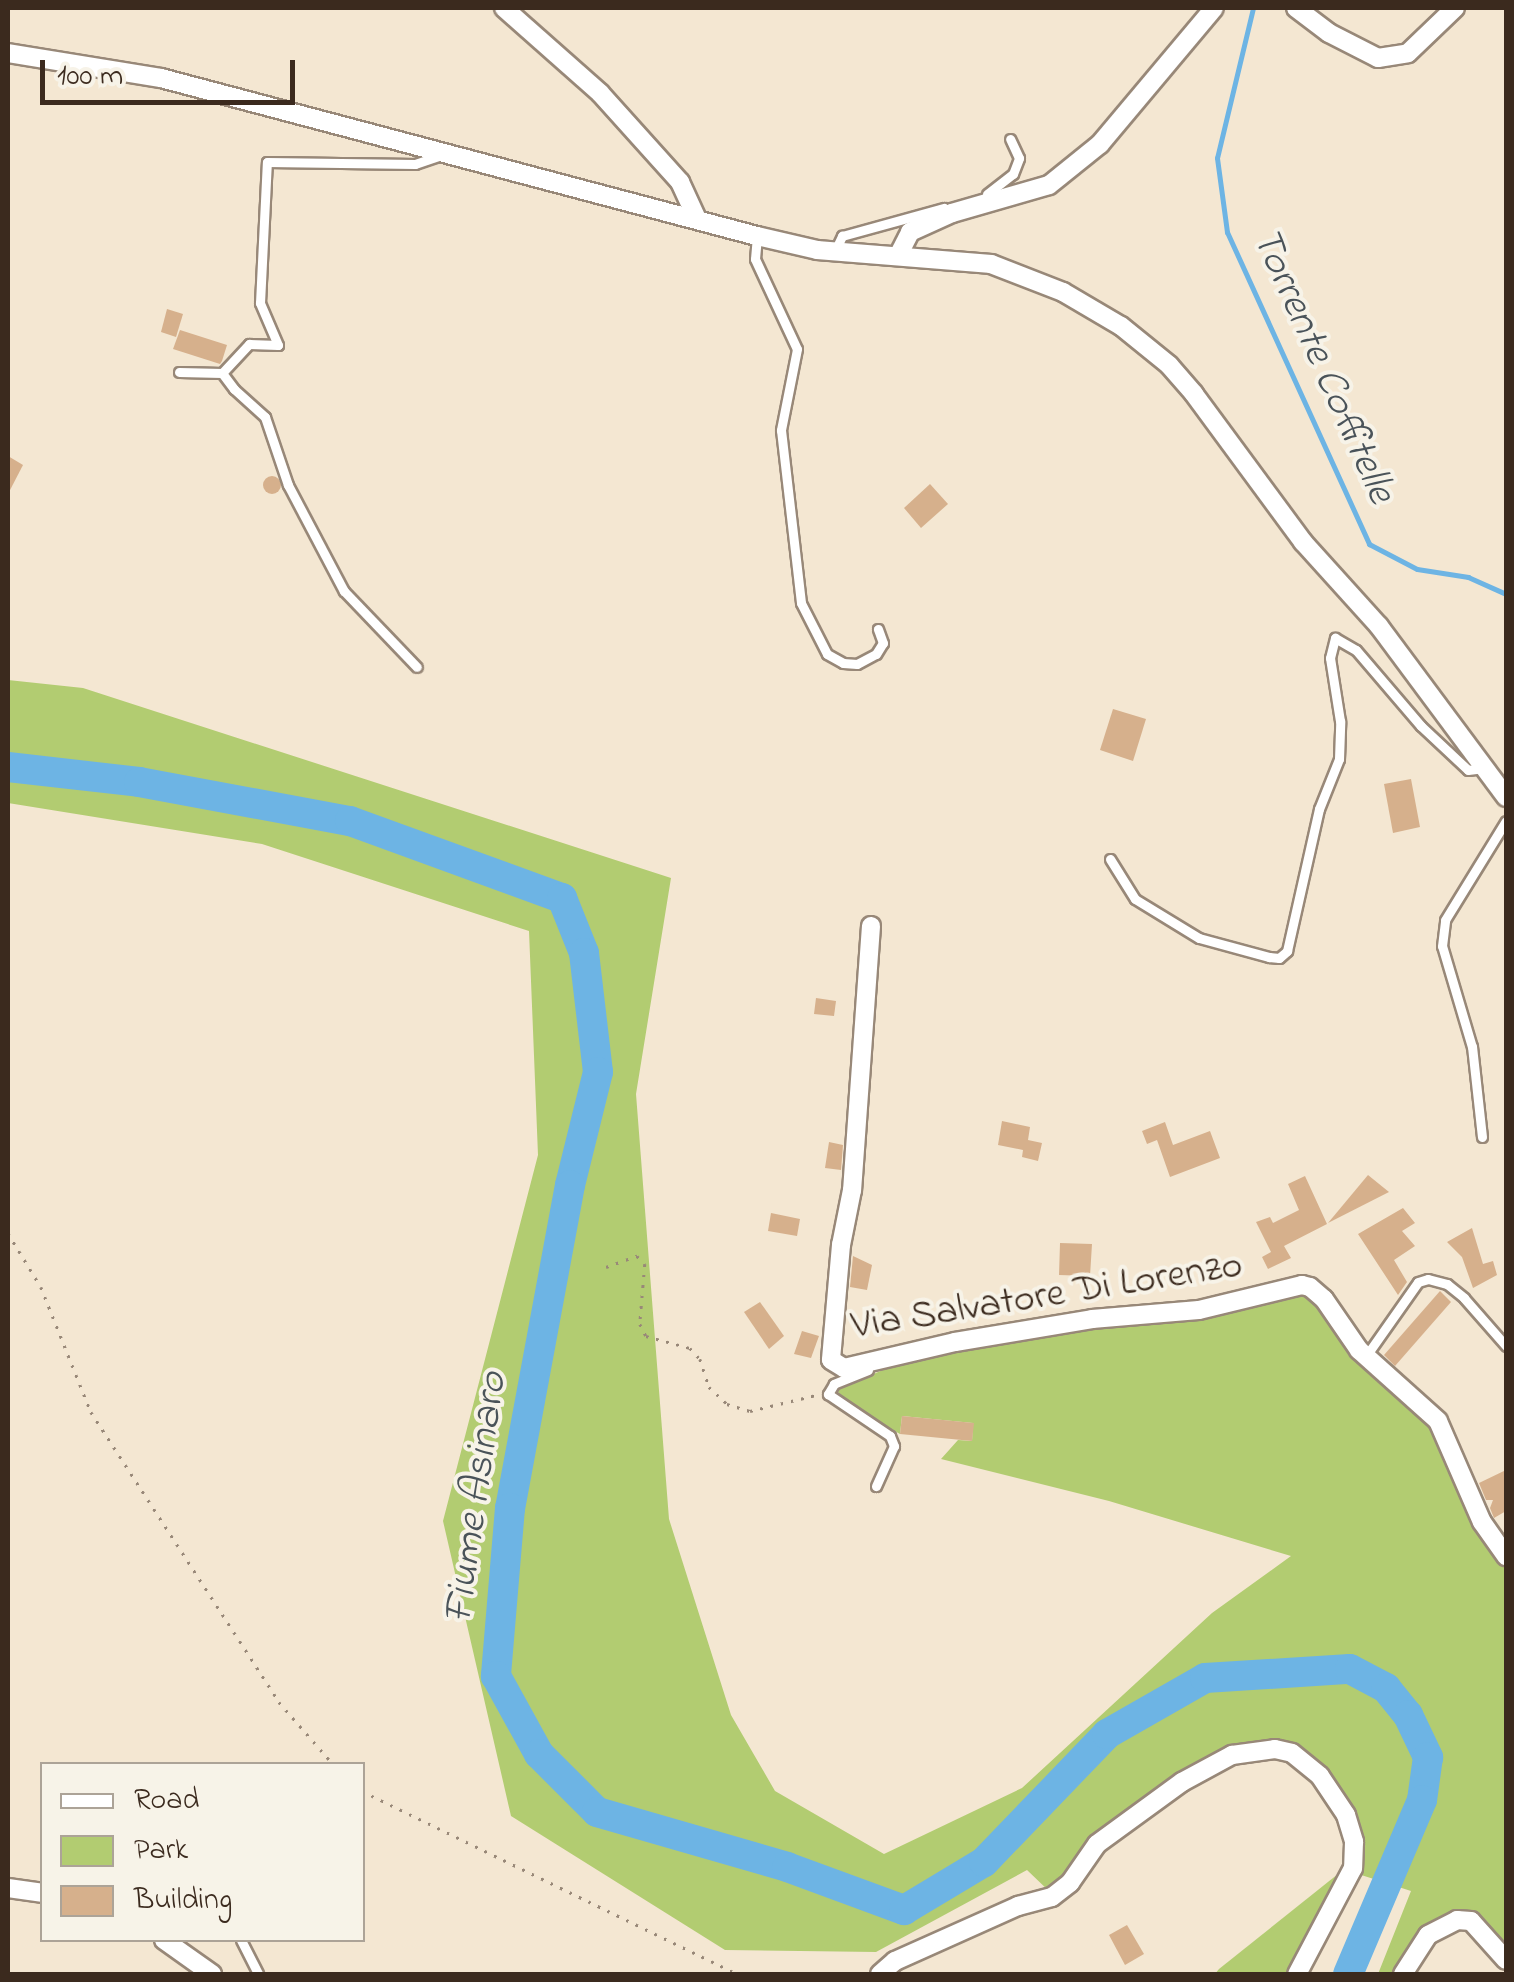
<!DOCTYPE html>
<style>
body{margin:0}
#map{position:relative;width:1514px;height:1982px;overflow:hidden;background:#f4e7d2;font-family:"Indie Flower",sans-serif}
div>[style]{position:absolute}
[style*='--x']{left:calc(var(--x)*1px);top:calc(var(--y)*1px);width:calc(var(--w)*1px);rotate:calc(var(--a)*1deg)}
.green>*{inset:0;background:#b2cc71}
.stream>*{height:5px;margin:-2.5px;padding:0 2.5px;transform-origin:2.5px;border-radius:2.5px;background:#6db4e4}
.river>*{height:30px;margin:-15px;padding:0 15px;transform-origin:15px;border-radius:15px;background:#6db4e4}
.building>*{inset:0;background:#d6b08c}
.round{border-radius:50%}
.path>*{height:2.5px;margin-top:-1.25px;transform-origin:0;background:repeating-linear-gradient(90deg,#988878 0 2.5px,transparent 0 10.5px)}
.roads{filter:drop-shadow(2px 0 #988878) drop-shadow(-2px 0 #988878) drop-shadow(0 2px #988878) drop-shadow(0 -2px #988878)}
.lane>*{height:9px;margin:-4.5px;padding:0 4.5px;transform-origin:4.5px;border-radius:4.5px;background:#fff}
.street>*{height:18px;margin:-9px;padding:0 9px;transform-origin:9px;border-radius:9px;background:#fff}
span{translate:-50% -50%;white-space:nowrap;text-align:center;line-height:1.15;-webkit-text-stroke:8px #f7f3e8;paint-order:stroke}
.street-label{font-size:40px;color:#3b2a1e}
.water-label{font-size:42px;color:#4a5359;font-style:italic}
.frame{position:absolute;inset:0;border:10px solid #3b2a1e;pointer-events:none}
.legend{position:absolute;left:40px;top:1762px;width:325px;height:180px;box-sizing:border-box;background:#f7f3e8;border:2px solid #aca397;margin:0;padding:12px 18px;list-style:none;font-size:30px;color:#3b2a1e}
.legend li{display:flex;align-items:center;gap:20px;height:50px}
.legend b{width:50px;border:2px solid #aca397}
.scale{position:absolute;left:40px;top:60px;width:255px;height:45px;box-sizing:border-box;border:5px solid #3b2a1e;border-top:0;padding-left:12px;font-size:30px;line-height:35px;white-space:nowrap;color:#3b2a1e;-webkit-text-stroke:8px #f7f3e8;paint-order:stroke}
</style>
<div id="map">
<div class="green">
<div style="clip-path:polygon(8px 680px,83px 688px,671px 878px,636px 1094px,669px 1519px,731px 1715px,775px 1791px,884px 1854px,1022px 1788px,1212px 1613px,1291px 1556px,1109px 1501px,941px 1459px,958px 1440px,972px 1441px,973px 1423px,902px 1416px,900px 1434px,839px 1399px,838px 1389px,916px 1356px,1308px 1291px,1423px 1412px,1506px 1563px,1506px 1950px,1463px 1914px,1399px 1974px,1378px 1974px,1411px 1891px,1355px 1873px,1348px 1808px,1285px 1746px,1183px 1777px,1051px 1893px,1027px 1870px,876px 1952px,725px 1950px,511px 1816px,443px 1521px,538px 1155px,529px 931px,262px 844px,8px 803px)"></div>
<div style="clip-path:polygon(1343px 1870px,1289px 1974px,1215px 1974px,1219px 1969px)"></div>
</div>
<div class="stream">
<div style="--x:1253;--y:8;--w:154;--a:103.5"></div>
<div style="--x:1217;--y:158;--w:75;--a:82.3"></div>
<div style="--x:1227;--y:232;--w:343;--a:65.5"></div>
<div style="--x:1369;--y:544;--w:54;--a:27.5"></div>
<div style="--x:1417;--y:569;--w:52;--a:8.9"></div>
<div style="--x:1468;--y:577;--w:42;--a:24.1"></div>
</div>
<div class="river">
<div style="--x:8;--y:767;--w:132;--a:6.5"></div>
<div style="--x:139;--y:782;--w:215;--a:10.5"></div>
<div style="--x:350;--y:821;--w:226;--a:20"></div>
<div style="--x:562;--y:898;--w:59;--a:68.2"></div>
<div style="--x:584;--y:953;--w:120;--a:83.3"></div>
<div style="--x:598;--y:1072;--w:116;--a:103.9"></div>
<div style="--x:570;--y:1185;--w:329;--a:100.5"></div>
<div style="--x:510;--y:1508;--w:169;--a:94.8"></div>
<div style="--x:496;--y:1676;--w:89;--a:61.1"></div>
<div style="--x:539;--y:1754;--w:82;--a:45"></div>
<div style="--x:597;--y:1812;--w:198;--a:16.1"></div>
<div style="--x:787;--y:1867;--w:125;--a:20.2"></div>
<div style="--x:904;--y:1910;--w:93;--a:-31"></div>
<div style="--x:984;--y:1862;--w:178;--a:-46.1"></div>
<div style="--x:1107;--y:1734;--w:113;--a:-29.7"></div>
<div style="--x:1205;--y:1678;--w:145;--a:-3.6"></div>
<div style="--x:1350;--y:1669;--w:41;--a:27.8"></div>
<div style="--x:1386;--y:1688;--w:35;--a:51"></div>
<div style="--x:1408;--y:1715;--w:47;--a:64.5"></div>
<div style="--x:1428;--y:1757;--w:43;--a:97.9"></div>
<div style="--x:1422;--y:1800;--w:189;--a:113"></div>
</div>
<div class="building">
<div style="clip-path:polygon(167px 309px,183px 314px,176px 337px,161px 332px)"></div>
<div style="clip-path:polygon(180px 330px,227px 345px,222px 361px,220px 364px,173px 349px)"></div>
<div style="clip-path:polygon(8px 456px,23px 465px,8px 494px)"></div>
<div class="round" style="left:263px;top:476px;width:18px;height:18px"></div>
<div style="clip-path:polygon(930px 484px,948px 504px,921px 528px,904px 508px)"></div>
<div style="clip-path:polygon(1113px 709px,1146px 719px,1133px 761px,1100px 750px)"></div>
<div style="clip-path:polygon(1411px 779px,1420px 827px,1393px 833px,1384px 784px)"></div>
<div style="clip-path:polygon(816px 998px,836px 1001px,834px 1016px,814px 1014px)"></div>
<div style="clip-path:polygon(1002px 1121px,1030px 1127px,1028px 1140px,1042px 1143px,1038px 1161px,1022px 1157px,1023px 1150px,998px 1145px)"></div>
<div style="clip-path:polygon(1165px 1122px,1173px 1145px,1210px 1131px,1220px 1158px,1170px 1177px,1157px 1140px,1147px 1144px,1142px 1131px)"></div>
<div style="clip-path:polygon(829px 1142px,843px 1145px,841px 1170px,825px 1168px)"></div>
<div style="clip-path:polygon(1368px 1175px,1389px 1192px,1328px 1223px)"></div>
<div style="clip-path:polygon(1305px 1176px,1327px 1224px,1284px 1246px,1291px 1258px,1268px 1269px,1262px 1257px,1271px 1252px,1256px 1222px,1270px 1217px,1273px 1223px,1299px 1210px,1288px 1184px)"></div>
<div style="clip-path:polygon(1403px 1208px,1415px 1223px,1402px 1231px,1415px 1246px,1394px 1260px,1407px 1282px,1398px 1295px,1358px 1234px)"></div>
<div style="clip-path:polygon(771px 1213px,800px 1219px,797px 1236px,768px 1231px)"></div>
<div style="clip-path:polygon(1472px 1228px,1483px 1264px,1493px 1261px,1497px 1275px,1473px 1288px,1462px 1257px,1447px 1242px)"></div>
<div style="clip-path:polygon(1060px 1243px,1092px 1244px,1090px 1276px,1059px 1275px)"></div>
<div style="clip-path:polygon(853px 1256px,872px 1265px,867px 1290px,850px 1287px)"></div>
<div style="clip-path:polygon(1440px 1291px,1451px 1302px,1395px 1366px,1384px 1355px)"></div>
<div style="clip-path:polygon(760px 1302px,784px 1336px,769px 1349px,744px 1312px)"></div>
<div style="clip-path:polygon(802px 1331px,819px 1336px,811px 1358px,794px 1354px)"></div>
<div style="clip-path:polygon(902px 1416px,974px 1423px,972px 1441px,900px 1434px)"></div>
<div style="clip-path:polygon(1506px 1470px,1506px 1511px,1494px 1518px,1490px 1508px,1493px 1500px,1486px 1500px,1479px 1483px)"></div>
<div style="clip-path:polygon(1127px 1925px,1144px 1954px,1125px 1965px,1109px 1935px)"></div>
</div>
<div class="path">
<div style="--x:8;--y:1233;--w:63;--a:58.6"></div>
<div style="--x:41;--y:1287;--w:135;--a:68.2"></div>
<div style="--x:91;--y:1412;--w:346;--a:57"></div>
<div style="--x:279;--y:1702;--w:82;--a:48.9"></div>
<div style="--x:606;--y:1267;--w:33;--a:-20"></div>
<div style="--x:637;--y:1256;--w:11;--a:45"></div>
<div style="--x:645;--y:1264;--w:60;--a:94.8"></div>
<div style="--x:640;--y:1324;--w:13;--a:63"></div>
<div style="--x:646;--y:1336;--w:46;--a:15.3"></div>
<div style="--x:690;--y:1348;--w:15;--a:48"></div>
<div style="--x:700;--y:1359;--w:29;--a:72"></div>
<div style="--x:709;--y:1387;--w:25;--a:43"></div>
<div style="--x:727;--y:1404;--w:24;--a:17"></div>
<div style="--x:750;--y:1411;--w:68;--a:-13.6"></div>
<div style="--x:362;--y:1791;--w:418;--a:26"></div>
</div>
<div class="roads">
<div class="lane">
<div style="--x:987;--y:194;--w:33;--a:-38"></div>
<div style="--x:1013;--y:174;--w:17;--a:-69"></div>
<div style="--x:1019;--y:158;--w:21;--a:-115"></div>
<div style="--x:757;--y:236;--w:23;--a:95"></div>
<div style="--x:755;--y:259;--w:99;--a:65"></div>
<div style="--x:797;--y:349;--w:83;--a:101.2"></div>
<div style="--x:781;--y:430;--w:174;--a:83.4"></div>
<div style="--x:801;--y:603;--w:57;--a:63"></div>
<div style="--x:827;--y:654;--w:18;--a:29"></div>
<div style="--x:843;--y:663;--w:14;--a:4"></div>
<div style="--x:857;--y:664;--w:21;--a:-28"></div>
<div style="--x:876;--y:654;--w:13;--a:-58"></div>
<div style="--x:883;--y:643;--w:15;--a:-110"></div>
<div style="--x:835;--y:251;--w:17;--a:-65"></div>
<div style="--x:842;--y:236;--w:106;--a:-15.4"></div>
<div style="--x:179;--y:372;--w:43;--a:1.3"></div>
<div style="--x:222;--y:373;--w:40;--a:-47"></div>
<div style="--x:249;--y:344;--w:29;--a:2"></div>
<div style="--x:278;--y:345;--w:46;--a:-113.2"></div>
<div style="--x:260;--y:303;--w:141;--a:-87.2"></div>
<div style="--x:267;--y:162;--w:148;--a:0.8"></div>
<div style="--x:415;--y:164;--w:28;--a:-19"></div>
<div style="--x:222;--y:373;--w:20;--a:53"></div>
<div style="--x:234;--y:389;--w:42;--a:42.1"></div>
<div style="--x:265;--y:417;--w:72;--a:71.3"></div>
<div style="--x:288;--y:485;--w:120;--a:62.2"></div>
<div style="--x:344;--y:591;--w:105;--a:46.2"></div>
<div style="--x:1110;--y:859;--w:47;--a:58"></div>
<div style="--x:1135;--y:899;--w:75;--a:31.4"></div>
<div style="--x:1199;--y:938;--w:73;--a:15.2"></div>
<div style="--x:1269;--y:957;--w:10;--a:6"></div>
<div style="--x:1279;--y:958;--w:11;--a:-41"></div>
<div style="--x:1287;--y:951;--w:146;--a:-77.3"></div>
<div style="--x:1319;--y:809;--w:54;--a:-68.2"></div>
<div style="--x:1339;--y:759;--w:38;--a:-88"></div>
<div style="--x:1340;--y:721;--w:64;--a:-99"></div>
<div style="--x:1330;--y:658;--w:21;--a:-76"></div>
<div style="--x:1335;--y:638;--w:24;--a:30"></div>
<div style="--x:1356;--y:650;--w:100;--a:49.5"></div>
<div style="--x:1421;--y:726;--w:64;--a:43.1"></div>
<div style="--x:1468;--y:770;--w:16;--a:-7"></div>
<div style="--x:1482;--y:1137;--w:91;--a:-96.3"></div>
<div style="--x:1472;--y:1047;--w:105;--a:-106.5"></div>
<div style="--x:1442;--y:946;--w:26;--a:-83"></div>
<div style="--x:1445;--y:920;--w:116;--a:-58.4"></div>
<div style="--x:1366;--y:1356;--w:90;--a:-54.9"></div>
<div style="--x:1418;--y:1282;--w:10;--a:-17"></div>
<div style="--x:1428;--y:1279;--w:20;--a:15"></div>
<div style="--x:1447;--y:1284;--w:22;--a:39"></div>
<div style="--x:1464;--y:1298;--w:64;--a:48.8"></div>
<div style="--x:868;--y:1370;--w:37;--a:158"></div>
<div style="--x:834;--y:1384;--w:12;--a:121"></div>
<div style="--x:828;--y:1394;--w:75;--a:34.1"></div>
<div style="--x:890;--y:1436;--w:11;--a:68"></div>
<div style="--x:894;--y:1446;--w:44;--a:114.2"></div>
<div style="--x:241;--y:1940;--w:38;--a:63"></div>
</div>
<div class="street">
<div style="--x:504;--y:8;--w:128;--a:41.5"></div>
<div style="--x:600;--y:93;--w:120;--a:48"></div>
<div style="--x:680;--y:182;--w:41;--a:65.3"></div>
<div style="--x:1296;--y:8;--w:41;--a:37.1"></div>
<div style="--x:1329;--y:33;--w:55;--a:27"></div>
<div style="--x:1378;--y:58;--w:30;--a:-9"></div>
<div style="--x:1408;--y:53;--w:65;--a:-43.8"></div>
<div style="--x:8;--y:53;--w:155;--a:9.3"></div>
<div style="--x:161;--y:78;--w:617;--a:14.85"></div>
<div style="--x:757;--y:236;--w:62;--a:13.1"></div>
<div style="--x:817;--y:250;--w:175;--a:4.6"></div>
<div style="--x:991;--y:264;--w:77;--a:21.3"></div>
<div style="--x:1063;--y:292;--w:67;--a:30.4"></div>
<div style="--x:1121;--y:326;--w:62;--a:39.1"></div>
<div style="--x:1169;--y:365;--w:38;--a:49"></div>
<div style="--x:1194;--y:394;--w:184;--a:53.6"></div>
<div style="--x:1303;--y:542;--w:113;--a:47.9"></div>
<div style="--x:1379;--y:626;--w:213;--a:53.4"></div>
<div style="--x:899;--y:254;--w:25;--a:-63"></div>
<div style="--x:910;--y:232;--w:46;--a:-24.3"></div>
<div style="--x:952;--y:213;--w:101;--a:-16.1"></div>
<div style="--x:1049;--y:185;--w:65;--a:-38.8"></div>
<div style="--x:1100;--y:144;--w:177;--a:-50"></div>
<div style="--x:871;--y:926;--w:265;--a:94.1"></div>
<div style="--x:852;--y:1190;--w:56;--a:101.3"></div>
<div style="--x:841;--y:1245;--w:115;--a:95"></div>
<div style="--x:831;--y:1360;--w:15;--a:32"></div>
<div style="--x:844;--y:1368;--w:114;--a:-13.2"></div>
<div style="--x:955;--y:1342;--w:139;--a:-9.5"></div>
<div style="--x:1092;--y:1319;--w:107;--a:-4.8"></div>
<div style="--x:1199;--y:1310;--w:106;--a:-13.6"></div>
<div style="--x:1302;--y:1285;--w:8;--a:14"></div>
<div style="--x:1310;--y:1287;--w:18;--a:41"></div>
<div style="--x:1324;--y:1299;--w:62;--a:55.5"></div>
<div style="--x:1359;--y:1350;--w:106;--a:41.9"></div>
<div style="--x:1438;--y:1421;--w:110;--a:66.5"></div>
<div style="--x:1482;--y:1522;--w:42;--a:54.8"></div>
<div style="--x:8;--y:1888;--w:34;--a:8"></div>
<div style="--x:164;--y:1940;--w:59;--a:35.3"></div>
<div style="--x:880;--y:1974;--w:20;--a:-41"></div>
<div style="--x:895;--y:1961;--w:135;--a:-24.1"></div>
<div style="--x:1018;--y:1906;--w:35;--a:-15"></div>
<div style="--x:1052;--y:1897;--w:23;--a:-38"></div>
<div style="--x:1070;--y:1883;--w:47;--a:-55.3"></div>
<div style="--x:1097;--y:1844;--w:105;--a:-36.1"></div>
<div style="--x:1182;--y:1782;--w:57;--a:-28.4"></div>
<div style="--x:1232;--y:1755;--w:43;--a:-7.9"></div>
<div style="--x:1275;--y:1749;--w:17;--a:13"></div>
<div style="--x:1292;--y:1753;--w:36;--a:39"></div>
<div style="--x:1320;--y:1776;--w:47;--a:56.3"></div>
<div style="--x:1346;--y:1815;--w:28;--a:73"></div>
<div style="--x:1354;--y:1842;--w:26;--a:92"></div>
<div style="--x:1353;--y:1868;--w:120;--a:117.8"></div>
<div style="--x:1403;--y:1974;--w:46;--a:-57.3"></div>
<div style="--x:1428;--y:1935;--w:33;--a:-27"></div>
<div style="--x:1457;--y:1920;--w:14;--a:4"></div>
<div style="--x:1471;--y:1921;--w:52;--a:48.1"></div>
</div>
</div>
<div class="street-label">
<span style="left:1047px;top:1297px;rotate:-9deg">Via Salvatore Di Lorenzo</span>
</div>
<div class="water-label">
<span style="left:1322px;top:366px;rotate:66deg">Torrente Coffitelle</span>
<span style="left:477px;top:1498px;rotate:-82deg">Fiume Asinaro</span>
</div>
<div class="frame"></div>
<ul class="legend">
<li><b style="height:12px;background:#fff"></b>Road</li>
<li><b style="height:28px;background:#b2cc71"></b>Park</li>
<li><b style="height:28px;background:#d6b08c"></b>Building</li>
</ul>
<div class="scale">100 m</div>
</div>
